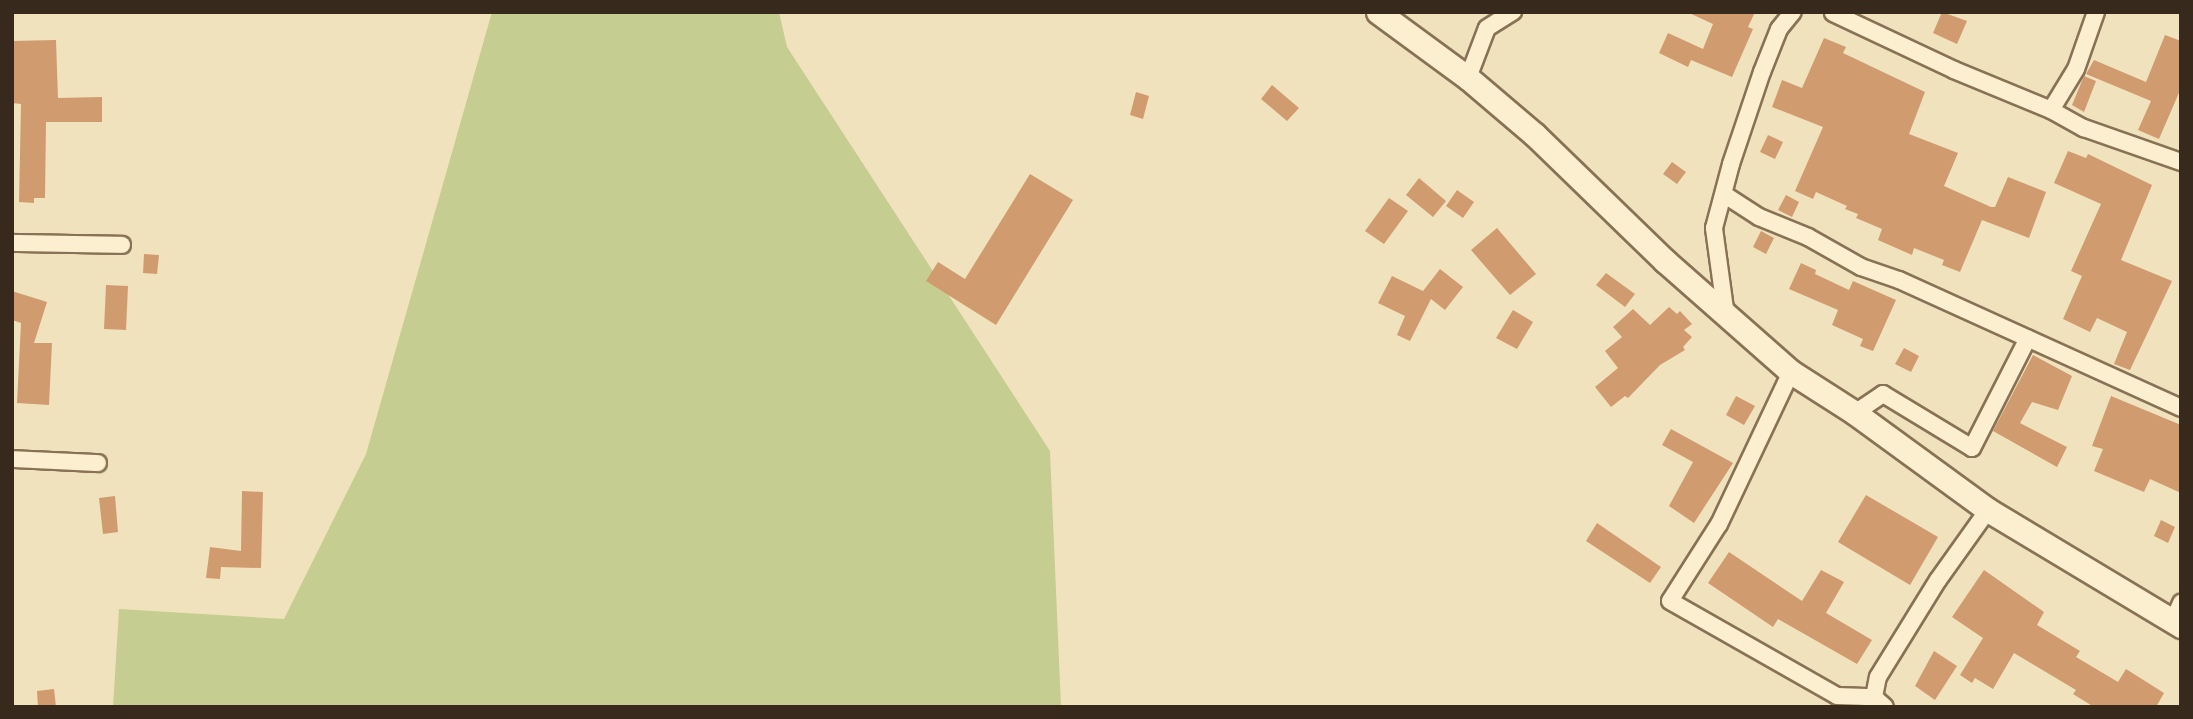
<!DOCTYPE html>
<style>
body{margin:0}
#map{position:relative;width:2193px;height:719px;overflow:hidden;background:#f0e2bc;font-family:Merriweather,serif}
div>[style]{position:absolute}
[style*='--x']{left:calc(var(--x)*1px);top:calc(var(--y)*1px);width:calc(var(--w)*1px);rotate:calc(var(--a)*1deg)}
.green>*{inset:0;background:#c5ce90}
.building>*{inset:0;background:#d19b70}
.roads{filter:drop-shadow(2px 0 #887255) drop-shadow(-2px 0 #887255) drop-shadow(0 2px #887255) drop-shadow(0 -2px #887255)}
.street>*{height:16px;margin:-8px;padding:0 8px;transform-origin:8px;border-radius:8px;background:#fbefd0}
.secondary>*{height:23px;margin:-11.5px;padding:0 11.5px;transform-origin:11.5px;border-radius:11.5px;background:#fbefd0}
span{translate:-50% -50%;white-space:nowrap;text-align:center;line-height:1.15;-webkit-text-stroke:5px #f7eccc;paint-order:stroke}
.frame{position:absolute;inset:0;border:14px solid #37291b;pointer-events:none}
</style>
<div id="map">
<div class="green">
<div style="clip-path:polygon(492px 12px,779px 12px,787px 47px,1050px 451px,1061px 707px,113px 707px,119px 609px,284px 619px,366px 454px)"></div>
</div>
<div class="building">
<div style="clip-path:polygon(1687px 12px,1755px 12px,1748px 27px,1753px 29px,1732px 77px,1691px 60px,1688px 67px,1659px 53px,1668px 33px,1703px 49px,1713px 24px)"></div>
<div style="clip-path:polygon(1942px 12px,1967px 21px,1957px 44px,1933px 33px)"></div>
<div style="clip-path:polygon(2165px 35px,2181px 41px,2181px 88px,2159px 139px,2138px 130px,2151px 101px,2086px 74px,2094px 60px,2146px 82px)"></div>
<div style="clip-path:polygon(1824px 38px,1846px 47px,1843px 53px,1925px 92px,1909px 134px,1958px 153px,1944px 186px,1991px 207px,1995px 207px,2008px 177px,2046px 192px,2029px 238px,1982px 220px,1960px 272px,1942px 265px,1944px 260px,1914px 248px,1912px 255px,1878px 240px,1882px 229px,1856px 218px,1858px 214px,1845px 209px,1847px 206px,1816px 192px,1813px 199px,1795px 191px,1823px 127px,1772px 107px,1782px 80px,1802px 88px)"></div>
<div style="clip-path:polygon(56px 40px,58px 98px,102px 97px,102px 122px,46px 122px,45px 198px,34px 198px,34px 203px,19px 202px,21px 104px,12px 103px,12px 41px)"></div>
<div style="clip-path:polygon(2084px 76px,2096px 81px,2084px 112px,2072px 105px)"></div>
<div style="clip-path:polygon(1272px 85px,1299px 108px,1287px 121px,1261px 99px)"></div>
<div style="clip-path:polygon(1136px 92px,1149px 96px,1143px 119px,1130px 115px)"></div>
<div style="clip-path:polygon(1768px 135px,1783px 142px,1775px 159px,1760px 152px)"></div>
<div style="clip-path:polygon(2068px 151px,2086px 158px,2088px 154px,2152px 185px,2121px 260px,2172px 281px,2130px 370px,2114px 364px,2127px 332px,2097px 318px,2090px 332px,2063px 319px,2082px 276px,2071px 271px,2101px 204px,2054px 183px)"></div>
<div style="clip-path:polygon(1672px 162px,1686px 172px,1677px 184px,1663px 174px)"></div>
<div style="clip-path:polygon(1030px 174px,1073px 200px,996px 325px,926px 281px,938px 262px,965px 279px)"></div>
<div style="clip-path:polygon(1419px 178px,1446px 201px,1433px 217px,1406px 195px)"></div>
<div style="clip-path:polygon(1457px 190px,1474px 202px,1463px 218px,1446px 206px)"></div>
<div style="clip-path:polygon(1786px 195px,1799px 202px,1792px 217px,1778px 210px)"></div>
<div style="clip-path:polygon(1389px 198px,1408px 211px,1384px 244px,1365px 231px)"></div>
<div style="clip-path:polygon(1497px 228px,1536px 274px,1510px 295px,1471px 250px)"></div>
<div style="clip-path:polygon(1761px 231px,1774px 238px,1766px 254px,1753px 247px)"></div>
<div style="clip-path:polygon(144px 254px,159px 255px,157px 274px,143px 273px)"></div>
<div style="clip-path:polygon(1801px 263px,1816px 270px,1815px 274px,1849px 290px,1853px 281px,1896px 300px,1873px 351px,1860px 346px,1863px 339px,1832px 325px,1838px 310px,1789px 289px)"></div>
<div style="clip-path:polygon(1440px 269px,1463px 287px,1445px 310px,1431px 299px,1410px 341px,1397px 335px,1405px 316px,1378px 303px,1392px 276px,1423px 291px)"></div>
<div style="clip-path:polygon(1606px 273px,1635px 294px,1625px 307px,1596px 285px)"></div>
<div style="clip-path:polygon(106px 285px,128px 286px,126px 330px,104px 329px)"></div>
<div style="clip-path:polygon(12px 291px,47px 302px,34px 343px,52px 343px,49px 405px,17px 403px,21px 323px,12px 320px)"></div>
<div style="clip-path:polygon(1669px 307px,1677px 314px,1680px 311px,1692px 324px,1684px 330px,1692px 337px,1683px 347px,1685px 350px,1660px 365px,1628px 398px,1625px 396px,1611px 407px,1595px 387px,1618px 368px,1605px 351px,1622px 337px,1613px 327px,1633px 309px,1650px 325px)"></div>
<div style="clip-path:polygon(1513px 310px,1533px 322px,1517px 349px,1496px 338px)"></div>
<div style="clip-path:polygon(1904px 348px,1919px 356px,1911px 372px,1895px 364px)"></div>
<div style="clip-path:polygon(2033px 355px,2072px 376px,2058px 410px,2032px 402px,2020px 423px,2067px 447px,2057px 467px,1993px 431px)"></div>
<div style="clip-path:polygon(1736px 396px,1755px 406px,1744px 425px,1726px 415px)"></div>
<div style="clip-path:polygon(2111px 396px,2181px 425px,2181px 493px,2150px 479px,2144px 492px,2094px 471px,2103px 449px,2092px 446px)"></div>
<div style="clip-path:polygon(1671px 429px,1733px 463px,1694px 523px,1669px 506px,1693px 462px,1662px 445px)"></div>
<div style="clip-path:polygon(242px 491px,263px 492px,261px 568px,221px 567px,220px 579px,206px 578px,210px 547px,241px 551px)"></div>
<div style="clip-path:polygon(1866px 495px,1938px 537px,1910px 585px,1838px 542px)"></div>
<div style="clip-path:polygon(115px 496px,118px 532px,103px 534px,99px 498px)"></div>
<div style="clip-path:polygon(2161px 520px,2175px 527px,2168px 543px,2154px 536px)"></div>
<div style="clip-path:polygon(1597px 523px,1661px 567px,1650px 583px,1586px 541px)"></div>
<div style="clip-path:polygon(1729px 552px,1802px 601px,1821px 570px,1844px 582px,1826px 613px,1872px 640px,1857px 664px,1778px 619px,1773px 627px,1708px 583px)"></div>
<div style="clip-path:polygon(1984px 570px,2044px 612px,2037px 625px,2080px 651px,2076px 657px,2118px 682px,2126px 669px,2164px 693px,2156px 707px,2094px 707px,2073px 694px,2076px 690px,2014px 653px,1993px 689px,1975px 678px,1972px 683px,1960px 675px,1983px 638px,1952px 617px)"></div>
<div style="clip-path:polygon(1934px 651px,1957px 666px,1935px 700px,1915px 686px)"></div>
<div style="clip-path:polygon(54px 689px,56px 707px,38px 707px,37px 691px)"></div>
</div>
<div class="roads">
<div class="street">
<div style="--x:2096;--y:12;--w:60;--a:109.3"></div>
<div style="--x:2076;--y:69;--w:48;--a:121.4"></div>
<div style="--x:2051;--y:110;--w:38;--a:29"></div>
<div style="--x:2084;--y:128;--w:103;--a:19.3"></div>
<div style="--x:1833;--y:13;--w:134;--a:25.2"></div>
<div style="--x:1954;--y:70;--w:105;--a:22.4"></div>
<div style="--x:1468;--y:78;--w:53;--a:-69.2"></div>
<div style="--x:1487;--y:28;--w:31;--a:-32"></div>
<div style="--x:1725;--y:195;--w:40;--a:32.9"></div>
<div style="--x:1759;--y:217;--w:53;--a:22.2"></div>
<div style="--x:1808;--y:237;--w:61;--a:29.5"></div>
<div style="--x:1861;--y:267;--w:40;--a:18.9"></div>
<div style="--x:1899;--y:280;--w:310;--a:24.4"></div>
<div style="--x:12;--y:243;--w:110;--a:1"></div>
<div style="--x:1726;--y:316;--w:89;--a:-97.8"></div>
<div style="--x:1714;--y:228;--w:66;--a:-75.1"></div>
<div style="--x:1731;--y:164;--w:97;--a:-71.4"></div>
<div style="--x:1762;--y:72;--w:46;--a:-68.4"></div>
<div style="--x:1779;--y:29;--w:22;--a:-51"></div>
<div style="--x:1791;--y:372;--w:168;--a:115.3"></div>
<div style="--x:1719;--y:524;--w:91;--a:122.5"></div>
<div style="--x:1670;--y:601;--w:192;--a:29.6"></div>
<div style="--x:1837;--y:696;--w:37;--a:2"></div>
<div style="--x:1855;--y:413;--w:34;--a:-34"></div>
<div style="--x:1883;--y:394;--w:104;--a:31.2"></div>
<div style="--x:1972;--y:448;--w:123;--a:-63"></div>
<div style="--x:12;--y:459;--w:86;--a:2.7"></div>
<div style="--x:2173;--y:621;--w:20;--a:-66"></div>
<div style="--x:1885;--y:707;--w:15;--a:-138"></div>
<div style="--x:1874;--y:697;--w:20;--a:-79"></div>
<div style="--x:1878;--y:677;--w:114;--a:-58.3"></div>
<div style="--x:1938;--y:580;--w:86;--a:-54.5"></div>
</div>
<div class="secondary">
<div style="--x:1378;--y:12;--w:112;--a:36.3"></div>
<div style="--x:1468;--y:78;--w:88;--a:40.4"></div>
<div style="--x:1535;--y:135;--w:181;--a:44.1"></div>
<div style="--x:1665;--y:261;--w:168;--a:41.4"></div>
<div style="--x:1791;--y:372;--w:76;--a:32.6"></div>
<div style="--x:1855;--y:413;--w:165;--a:36.1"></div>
<div style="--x:1988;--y:510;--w:225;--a:31"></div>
</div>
</div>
<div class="frame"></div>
</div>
